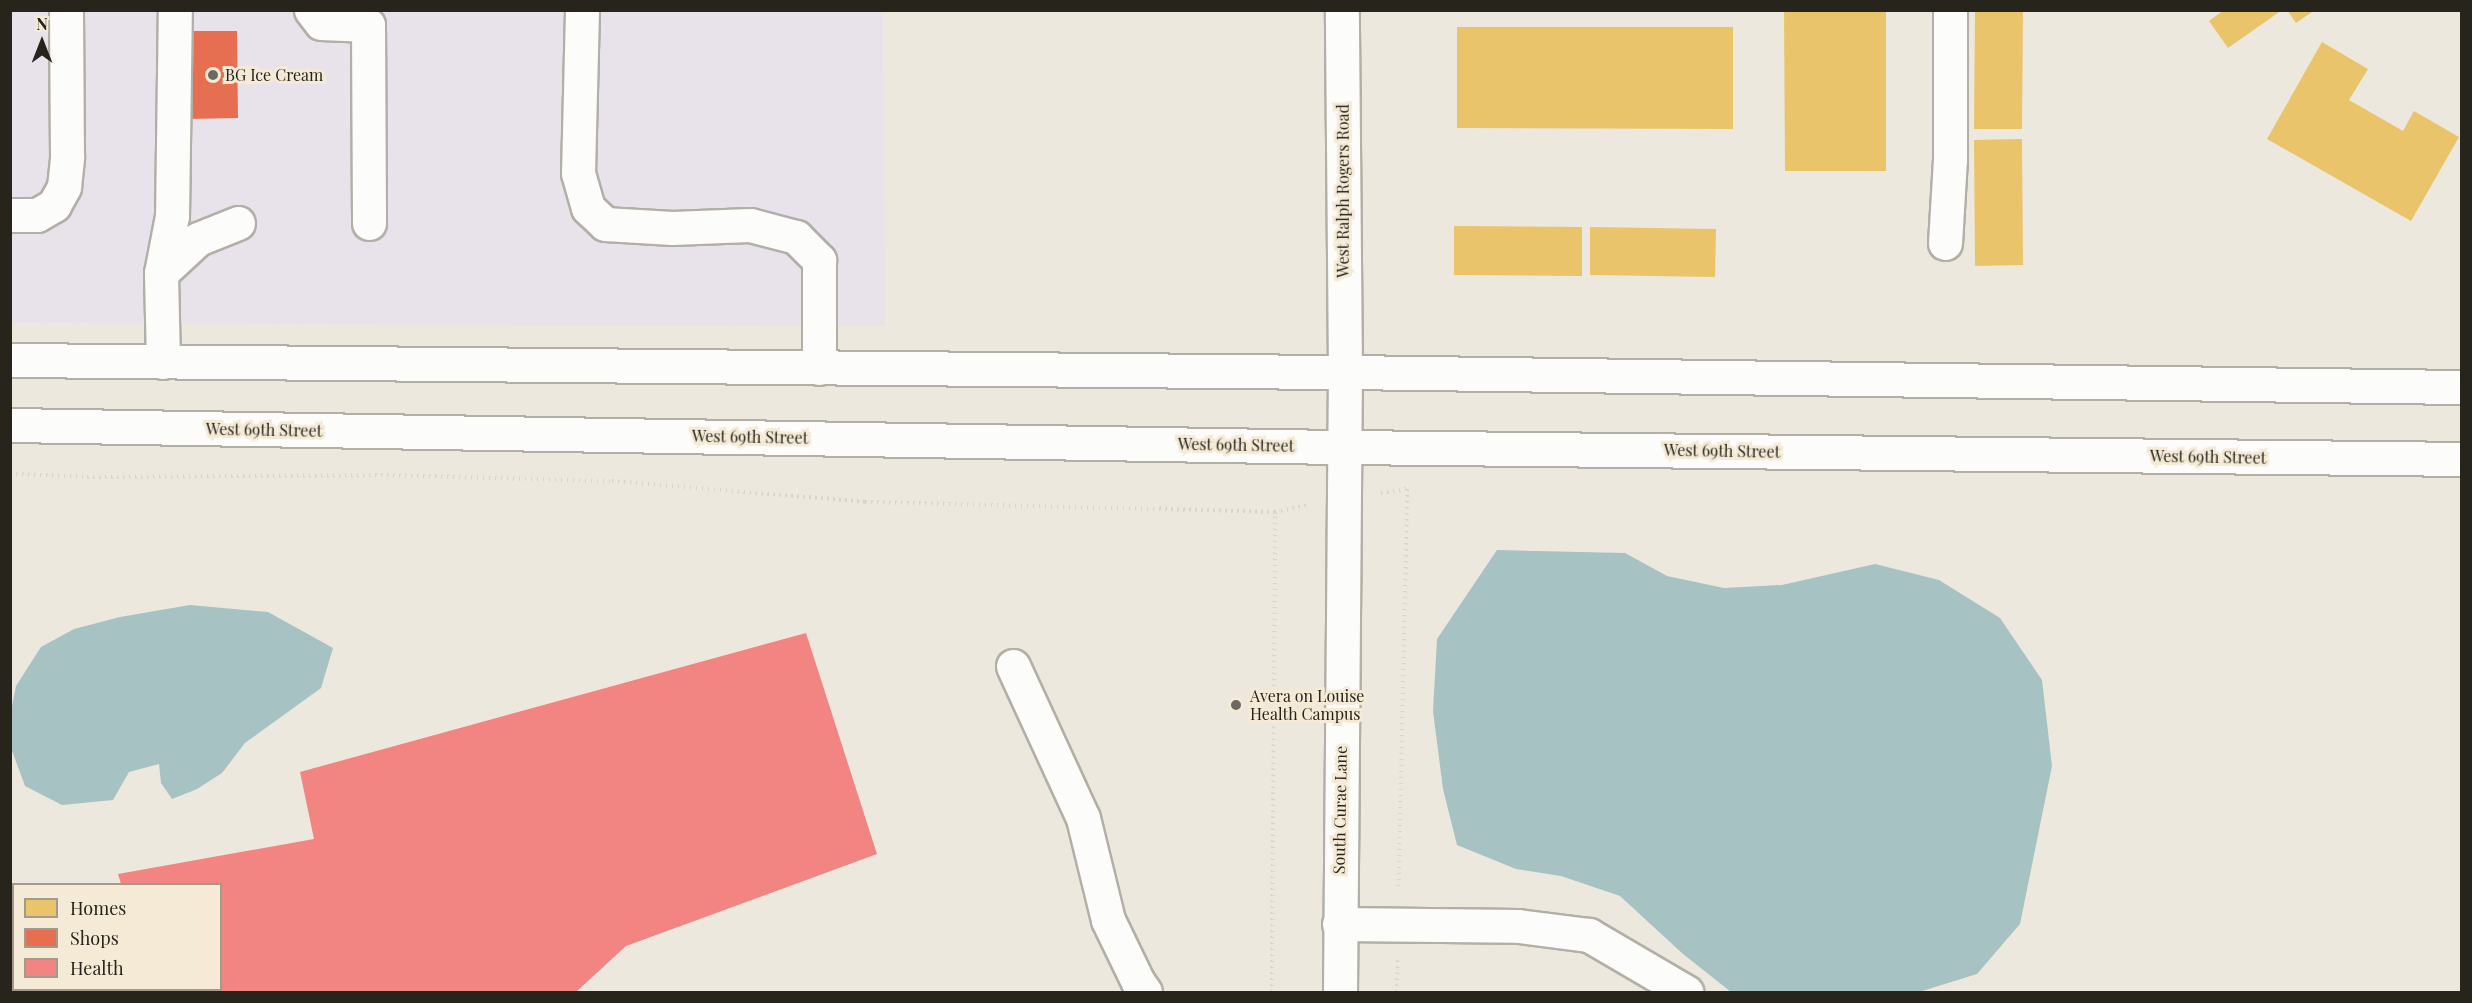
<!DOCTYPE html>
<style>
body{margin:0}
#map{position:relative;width:2472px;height:1003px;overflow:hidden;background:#ede8dd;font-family:"Playfair Display",serif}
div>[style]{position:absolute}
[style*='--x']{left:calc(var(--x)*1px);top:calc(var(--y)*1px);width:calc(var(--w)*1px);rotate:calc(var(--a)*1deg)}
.commercial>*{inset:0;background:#e8e2ea}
.water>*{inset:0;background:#a6c2c2}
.homes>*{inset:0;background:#e9c46a}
.shops>*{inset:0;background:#e76f51}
.health>*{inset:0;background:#f28482}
.path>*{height:4px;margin-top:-2px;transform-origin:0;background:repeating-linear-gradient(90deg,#d6d5d2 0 1.5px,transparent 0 6px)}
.roads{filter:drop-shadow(2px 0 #b3afa7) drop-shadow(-2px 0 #b3afa7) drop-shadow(0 2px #b3afa7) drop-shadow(0 -2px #b3afa7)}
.minor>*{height:33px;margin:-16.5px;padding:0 16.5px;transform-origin:16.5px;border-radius:16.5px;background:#fcfcfa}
.major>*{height:33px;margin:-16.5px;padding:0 16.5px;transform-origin:16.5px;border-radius:16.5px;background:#fcfcfa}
.dots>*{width:16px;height:16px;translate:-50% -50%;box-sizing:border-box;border:3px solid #f4ead6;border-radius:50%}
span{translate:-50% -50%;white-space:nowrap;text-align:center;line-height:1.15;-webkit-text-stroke:6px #f4ead6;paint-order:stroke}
.poi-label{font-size:16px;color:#27241c}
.left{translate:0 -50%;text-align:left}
.street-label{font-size:16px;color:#27241c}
.frame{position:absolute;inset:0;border:12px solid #27241c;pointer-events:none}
.legend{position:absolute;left:12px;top:883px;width:210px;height:108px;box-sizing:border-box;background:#f4ead6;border:2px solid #a29b8c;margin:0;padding:8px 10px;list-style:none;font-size:18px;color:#27241c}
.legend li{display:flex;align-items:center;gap:12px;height:30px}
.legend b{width:30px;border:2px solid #a29b8c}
.north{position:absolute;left:12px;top:12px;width:60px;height:60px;-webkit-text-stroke:4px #f4ead6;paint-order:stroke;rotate:0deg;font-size:16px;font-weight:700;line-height:24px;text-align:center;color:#27241c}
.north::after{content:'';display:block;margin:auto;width:21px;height:27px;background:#27241c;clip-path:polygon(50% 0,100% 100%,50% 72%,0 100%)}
</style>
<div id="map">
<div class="commercial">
<div style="clip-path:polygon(11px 11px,883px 11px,885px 326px,11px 323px)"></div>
</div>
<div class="water">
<div style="clip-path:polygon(1497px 550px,1625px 553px,1667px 576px,1724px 588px,1782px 585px,1875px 564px,1939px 580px,2000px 618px,2042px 680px,2052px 766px,2020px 924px,1977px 974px,1919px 992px,1731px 992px,1683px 954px,1620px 896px,1561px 876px,1516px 869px,1457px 845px,1443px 789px,1433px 711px,1437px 639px)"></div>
<div style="clip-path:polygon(190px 605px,268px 612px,333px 648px,321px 688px,245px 743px,222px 773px,197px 789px,172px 799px,161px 783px,159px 764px,129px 772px,113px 800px,62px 805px,25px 786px,11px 748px,11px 711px,16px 686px,41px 647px,74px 629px,120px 617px)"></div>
</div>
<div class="homes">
<div style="clip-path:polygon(1784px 10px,1886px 10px,1886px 171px,1785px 171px)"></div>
<div style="clip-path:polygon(1975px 10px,2023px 10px,2022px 129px,1974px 129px)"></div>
<div style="clip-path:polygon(2224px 10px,2282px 10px,2228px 48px,2209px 21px)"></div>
<div style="clip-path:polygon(2287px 10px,2315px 10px,2296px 23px)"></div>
<div style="clip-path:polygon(1457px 27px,1733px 27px,1733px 129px,1457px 128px)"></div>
<div style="clip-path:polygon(2322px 42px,2368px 69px,2349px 100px,2403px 131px,2414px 111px,2459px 137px,2411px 221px,2267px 139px)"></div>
<div style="clip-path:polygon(2022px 139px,2023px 265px,1975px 266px,1974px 140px)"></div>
<div style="clip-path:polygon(1454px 226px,1582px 227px,1582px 276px,1454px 275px)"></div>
<div style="clip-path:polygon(1590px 227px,1716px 229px,1715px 277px,1590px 275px)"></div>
</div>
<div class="shops">
<div style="clip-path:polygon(188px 31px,237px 31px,238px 118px,188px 119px)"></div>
</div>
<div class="health">
<div style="clip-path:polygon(806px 633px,877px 854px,626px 946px,576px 992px,148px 992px,148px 990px,220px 990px,220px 884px,121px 884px,118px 874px,314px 839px,300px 772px)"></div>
</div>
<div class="path">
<div style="--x:10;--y:474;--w:77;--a:2.2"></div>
<div style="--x:87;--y:477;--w:288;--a:-0.4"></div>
<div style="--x:375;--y:475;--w:237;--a:1.5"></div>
<div style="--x:612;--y:481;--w:254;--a:4.7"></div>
<div style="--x:865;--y:502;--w:410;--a:1.4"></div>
<div style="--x:1275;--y:512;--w:119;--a:-178.1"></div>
<div style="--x:1381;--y:493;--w:26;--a:-9"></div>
<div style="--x:1407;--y:489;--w:398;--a:91.2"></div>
<div style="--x:1272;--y:992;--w:480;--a:-89.6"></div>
<div style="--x:1275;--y:512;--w:35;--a:-12"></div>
<div style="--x:1397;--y:992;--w:32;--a:-88"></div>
</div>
<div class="roads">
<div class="minor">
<div style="--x:311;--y:10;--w:16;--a:52"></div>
<div style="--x:321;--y:23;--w:47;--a:2.4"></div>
<div style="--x:368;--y:25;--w:198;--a:89.7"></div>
<div style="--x:582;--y:10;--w:163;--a:91.4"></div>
<div style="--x:578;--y:173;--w:36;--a:74"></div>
<div style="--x:588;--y:208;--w:23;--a:43"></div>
<div style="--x:605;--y:224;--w:67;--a:3.4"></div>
<div style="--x:672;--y:228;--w:78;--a:-2.2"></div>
<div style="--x:750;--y:225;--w:48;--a:14.6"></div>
<div style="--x:796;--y:237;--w:33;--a:45"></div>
<div style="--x:819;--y:260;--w:108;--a:90"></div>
<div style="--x:10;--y:215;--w:27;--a:0"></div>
<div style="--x:37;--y:215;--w:20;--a:-30"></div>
<div style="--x:54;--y:205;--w:21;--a:-61"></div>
<div style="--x:64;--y:187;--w:31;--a:-84"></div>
<div style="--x:67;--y:156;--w:146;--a:-90.4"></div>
<div style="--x:1945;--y:243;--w:83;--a:-86.6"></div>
<div style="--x:1950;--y:160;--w:150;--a:-90"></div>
<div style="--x:161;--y:273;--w:58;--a:-79.1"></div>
<div style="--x:172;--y:216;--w:206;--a:-89.2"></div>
<div style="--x:163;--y:362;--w:89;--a:-91.3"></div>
<div style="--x:161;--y:273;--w:50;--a:-42.6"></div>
<div style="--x:198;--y:239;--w:43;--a:-21.8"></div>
<div style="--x:1013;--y:666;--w:167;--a:65.3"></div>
<div style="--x:1083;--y:818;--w:105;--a:76.2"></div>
<div style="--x:1108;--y:920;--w:69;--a:64.2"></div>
<div style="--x:1138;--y:982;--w:12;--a:55"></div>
<div style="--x:1339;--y:924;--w:179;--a:0.6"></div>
<div style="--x:1518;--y:926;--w:72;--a:7.2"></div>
<div style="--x:1589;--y:935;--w:113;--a:30.4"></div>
<div style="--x:1340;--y:992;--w:620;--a:-89.54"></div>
<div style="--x:1345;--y:372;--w:362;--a:-90.5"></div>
</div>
<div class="major">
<div style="--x:10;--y:360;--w:1335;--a:0.52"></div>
<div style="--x:1345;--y:372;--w:1117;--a:0.77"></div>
<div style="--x:10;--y:425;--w:1333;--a:0.95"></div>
<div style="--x:1343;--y:447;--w:1119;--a:0.61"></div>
</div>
</div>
<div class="dots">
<div style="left:213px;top:75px;background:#6c6960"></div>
<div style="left:1236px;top:705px;background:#6c6960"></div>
</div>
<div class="poi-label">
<span class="left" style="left:225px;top:75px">BG Ice Cream</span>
<span class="left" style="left:1250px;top:705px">Avera on Louise<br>Health Campus</span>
</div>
<div class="street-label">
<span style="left:1343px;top:191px;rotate:-90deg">West Ralph Rogers Road</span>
<span style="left:264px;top:430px;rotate:1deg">West 69th Street</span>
<span style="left:750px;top:437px;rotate:1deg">West 69th Street</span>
<span style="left:1236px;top:445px;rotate:1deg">West 69th Street</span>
<span style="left:1722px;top:451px;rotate:1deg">West 69th Street</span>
<span style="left:2208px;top:457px;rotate:1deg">West 69th Street</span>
<span style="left:1340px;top:810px;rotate:-89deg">South Curae Lane</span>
</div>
<div class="frame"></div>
<ul class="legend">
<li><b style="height:16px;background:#e9c46a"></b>Homes</li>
<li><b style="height:16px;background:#e76f51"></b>Shops</li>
<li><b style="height:16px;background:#f28482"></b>Health</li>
</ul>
<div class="north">N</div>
</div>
